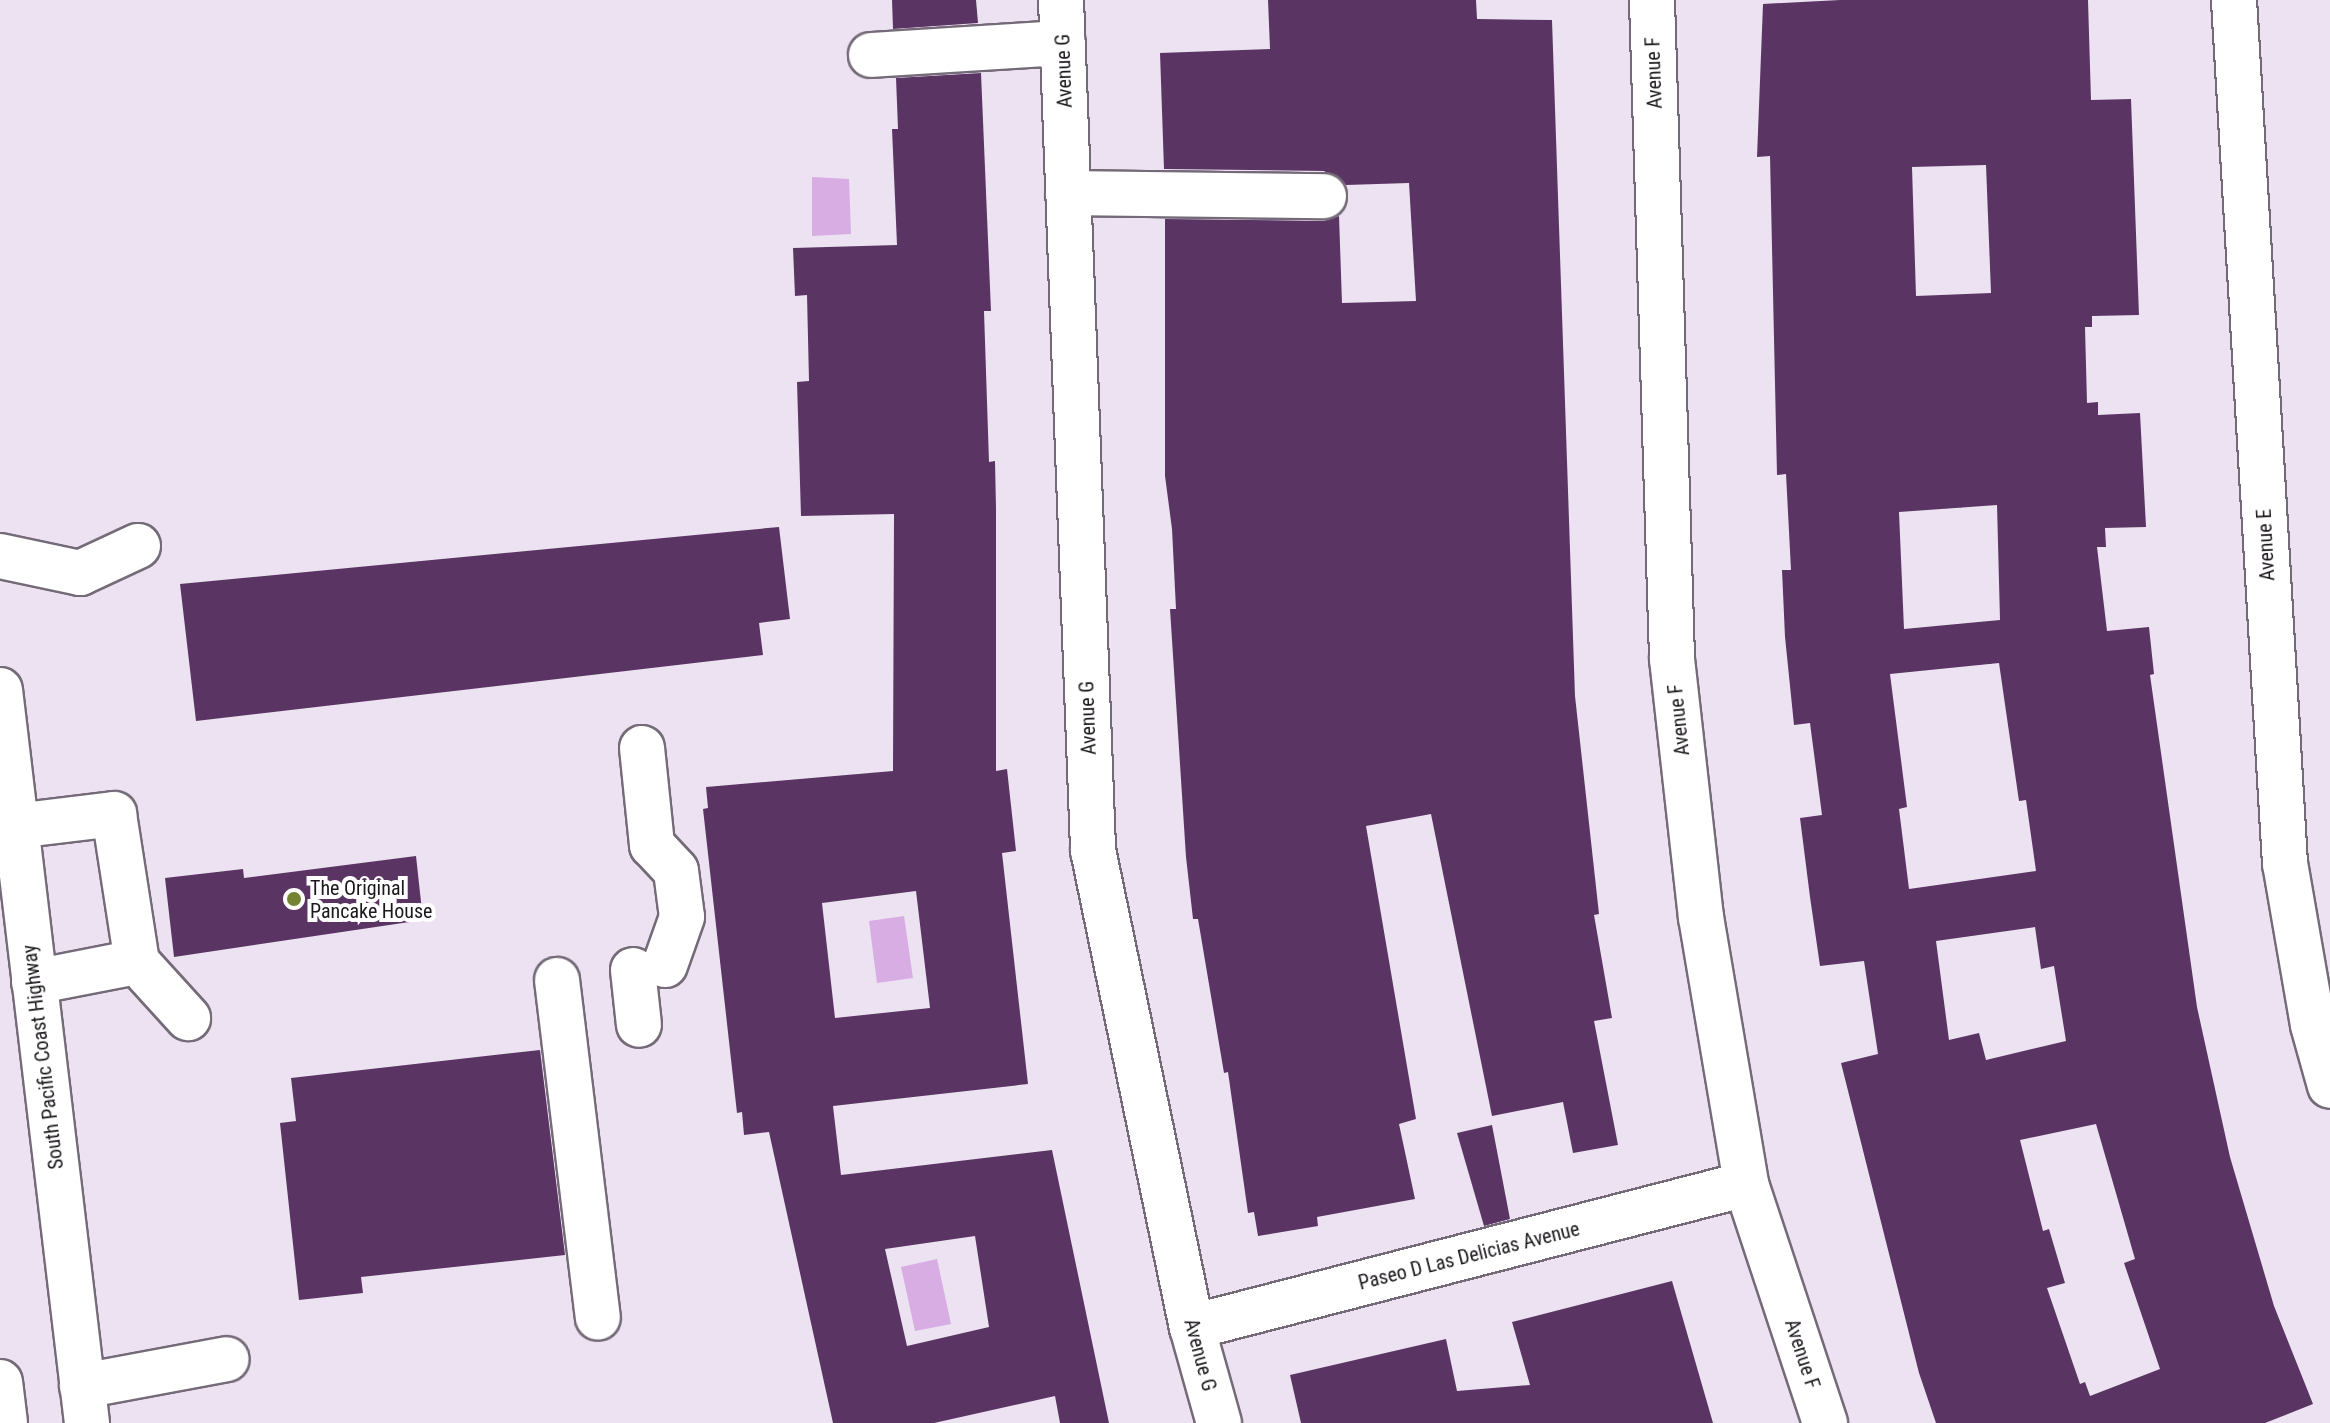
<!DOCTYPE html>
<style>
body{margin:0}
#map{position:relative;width:2330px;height:1423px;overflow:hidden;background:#ede2f1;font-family:"Roboto Condensed",sans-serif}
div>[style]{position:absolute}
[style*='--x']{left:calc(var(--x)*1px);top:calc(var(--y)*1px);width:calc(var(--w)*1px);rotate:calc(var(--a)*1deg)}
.water>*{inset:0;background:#d7ade3}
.building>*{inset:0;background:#5a3564}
.roads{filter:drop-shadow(2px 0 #756b78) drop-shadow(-2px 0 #756b78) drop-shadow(0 2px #756b78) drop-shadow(0 -2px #756b78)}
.minor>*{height:44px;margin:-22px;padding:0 22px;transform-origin:22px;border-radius:22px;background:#fff}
.highway>*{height:44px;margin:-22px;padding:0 22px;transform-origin:22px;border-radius:22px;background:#fff}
.dots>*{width:22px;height:22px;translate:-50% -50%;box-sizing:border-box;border:4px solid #fff;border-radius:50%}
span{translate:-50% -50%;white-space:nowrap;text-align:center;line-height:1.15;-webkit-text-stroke:8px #fff;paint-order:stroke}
.street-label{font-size:20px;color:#1b171c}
.poi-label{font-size:20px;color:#1b171c}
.left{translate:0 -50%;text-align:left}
</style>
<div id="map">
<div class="water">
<div style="clip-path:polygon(812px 177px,849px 179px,851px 234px,812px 236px)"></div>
<div style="clip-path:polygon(904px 916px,913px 978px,877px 983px,869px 921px)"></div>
<div style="clip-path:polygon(937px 1259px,951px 1324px,915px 1331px,901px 1267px)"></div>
</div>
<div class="building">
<div style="clip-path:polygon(892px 0,976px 0,978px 23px,893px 29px)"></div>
<div style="clip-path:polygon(1268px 0,1476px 0,1477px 19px,1552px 20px,1575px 696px,1599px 914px,1594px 915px,1612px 1018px,1594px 1021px,1618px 1145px,1573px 1153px,1563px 1102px,1492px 1116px,1431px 814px,1366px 826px,1416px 1119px,1399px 1124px,1415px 1199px,1317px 1217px,1318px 1226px,1258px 1236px,1254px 1212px,1248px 1213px,1228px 1072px,1224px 1073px,1198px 919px,1193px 919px,1186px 857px,1170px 609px,1176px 609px,1172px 529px,1165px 476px,1165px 219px,1324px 221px,1339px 216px,1342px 303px,1416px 301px,1409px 183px,1346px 185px,1324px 171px,1164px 169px,1160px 53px,1270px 49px)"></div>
<div style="clip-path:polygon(evenodd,1840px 0,2088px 0,2091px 100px,2131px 99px,2139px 315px,2092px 316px,2092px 327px,2085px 327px,2087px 403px,2098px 402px,2098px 415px,2140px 413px,2146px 527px,2105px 528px,2106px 547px,2097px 547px,2107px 631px,2149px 627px,2154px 674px,2150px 675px,2197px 1007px,2230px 1157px,2274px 1306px,2313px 1404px,2265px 1423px,1936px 1423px,1919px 1373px,1841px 1063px,1878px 1054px,1864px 961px,1820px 966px,1810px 897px,1800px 818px,1822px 815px,1810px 723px,1794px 725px,1785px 637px,1782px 570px,1791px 570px,1786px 474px,1777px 475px,1770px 156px,1757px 157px,1763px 4px,1840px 0,1986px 165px,1991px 293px,1916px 296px,1912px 167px,1986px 165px,1840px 0,1997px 505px,2000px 620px,1904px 629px,1899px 512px,1997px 505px,1840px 0,1999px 663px,2019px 801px,2026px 800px,2036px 871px,1909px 889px,1899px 809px,1907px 807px,1890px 674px,1999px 663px,1840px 0,2035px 927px,2041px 969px,2054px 966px,2066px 1041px,1986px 1060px,1979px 1033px,1949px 1040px,1936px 941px,2035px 927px,1840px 0,2096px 1124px,2135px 1259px,2124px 1263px,2160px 1369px,2090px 1396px,2085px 1382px,2080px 1384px,2047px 1288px,2065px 1283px,2049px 1229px,2043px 1231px,2020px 1140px,2096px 1124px)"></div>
<div style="clip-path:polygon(evenodd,981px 73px,991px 311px,984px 311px,989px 462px,995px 461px,996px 508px,996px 771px,1007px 769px,1016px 851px,1002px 853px,1028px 1084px,833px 1106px,841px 1175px,1052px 1150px,1109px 1423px,1060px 1423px,1055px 1396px,934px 1423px,833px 1423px,769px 1132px,744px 1135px,742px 1112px,737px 1113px,703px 809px,708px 808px,706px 787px,893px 771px,894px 514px,801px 516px,797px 382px,809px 381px,807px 295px,795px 296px,793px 248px,897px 245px,892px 129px,898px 129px,896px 78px,981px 73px,916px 891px,930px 1008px,835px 1018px,822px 903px,916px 891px,981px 73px,975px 1236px,989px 1327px,907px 1346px,885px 1249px,975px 1236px)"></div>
<div style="clip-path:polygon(779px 527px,790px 619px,759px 623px,763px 655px,196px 721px,180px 584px)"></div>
<div style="clip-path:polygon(416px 856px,423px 920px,174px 957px,165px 878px,243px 869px,244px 878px)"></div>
<div style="clip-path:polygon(540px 1050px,565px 1255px,361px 1277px,363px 1293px,299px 1300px,280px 1123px,296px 1121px,291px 1078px)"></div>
<div style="clip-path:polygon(1492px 1125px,1510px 1219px,1484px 1226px,1457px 1133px)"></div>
<div style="clip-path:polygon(1672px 1281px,1713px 1423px,1301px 1423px,1290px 1375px,1446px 1339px,1457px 1391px,1530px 1385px,1512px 1322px)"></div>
</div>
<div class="roads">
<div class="minor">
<div style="--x:1061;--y:0;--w:851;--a:87.84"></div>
<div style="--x:1093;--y:850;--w:487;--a:78.3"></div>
<div style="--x:1192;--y:1327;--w:100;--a:74.3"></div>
<div style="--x:1652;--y:0;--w:659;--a:88.26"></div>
<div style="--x:1672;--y:659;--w:260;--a:83.6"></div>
<div style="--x:1701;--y:917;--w:271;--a:80.4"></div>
<div style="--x:1746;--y:1184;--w:252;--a:71.7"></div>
<div style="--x:2234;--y:0;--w:865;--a:86.62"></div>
<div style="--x:2285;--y:863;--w:164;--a:80.2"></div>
<div style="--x:2313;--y:1025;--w:63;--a:74.4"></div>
<div style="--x:871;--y:55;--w:192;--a:-3.6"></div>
<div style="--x:1068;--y:193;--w:256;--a:0.7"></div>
<div style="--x:0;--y:556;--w:82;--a:12"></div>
<div style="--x:80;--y:573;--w:64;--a:-25"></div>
<div style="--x:642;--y:748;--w:98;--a:84.1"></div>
<div style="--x:652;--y:845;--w:35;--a:47"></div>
<div style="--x:676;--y:871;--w:46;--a:82.6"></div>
<div style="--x:682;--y:917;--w:51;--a:109.5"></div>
<div style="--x:15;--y:826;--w:100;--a:-6.9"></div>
<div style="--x:114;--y:814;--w:150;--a:81.2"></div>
<div style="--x:137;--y:962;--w:76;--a:47.7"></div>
<div style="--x:633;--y:970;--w:55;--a:83.8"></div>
<div style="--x:557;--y:980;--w:340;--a:83.1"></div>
<div style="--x:34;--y:982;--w:105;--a:-11"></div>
<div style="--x:1192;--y:1327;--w:572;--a:-14.47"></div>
<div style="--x:82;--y:1386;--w:147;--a:-10.5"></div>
</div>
<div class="highway">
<div style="--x:0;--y:690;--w:738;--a:83.23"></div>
<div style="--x:0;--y:1382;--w:41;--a:83"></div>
</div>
</div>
<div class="dots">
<div style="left:294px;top:899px;background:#758433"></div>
</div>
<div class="street-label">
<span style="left:1064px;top:71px;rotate:-92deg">Avenue G</span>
<span style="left:1654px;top:73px;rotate:-92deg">Avenue F</span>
<span style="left:2266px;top:545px;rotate:-93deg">Avenue E</span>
<span style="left:1088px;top:718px;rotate:-92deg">Avenue G</span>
<span style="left:1679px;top:720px;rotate:-96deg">Avenue F</span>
<span style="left:43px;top:1057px;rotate:-97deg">South Pacific Coast Highway</span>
<span style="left:1469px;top:1256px;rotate:-14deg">Paseo D Las Delicias Avenue</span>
<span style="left:1802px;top:1354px;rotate:72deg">Avenue F</span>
<span style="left:1200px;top:1355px;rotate:75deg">Avenue G</span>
</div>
<div class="poi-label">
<span class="left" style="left:310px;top:900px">The Original<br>Pancake House</span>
</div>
</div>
